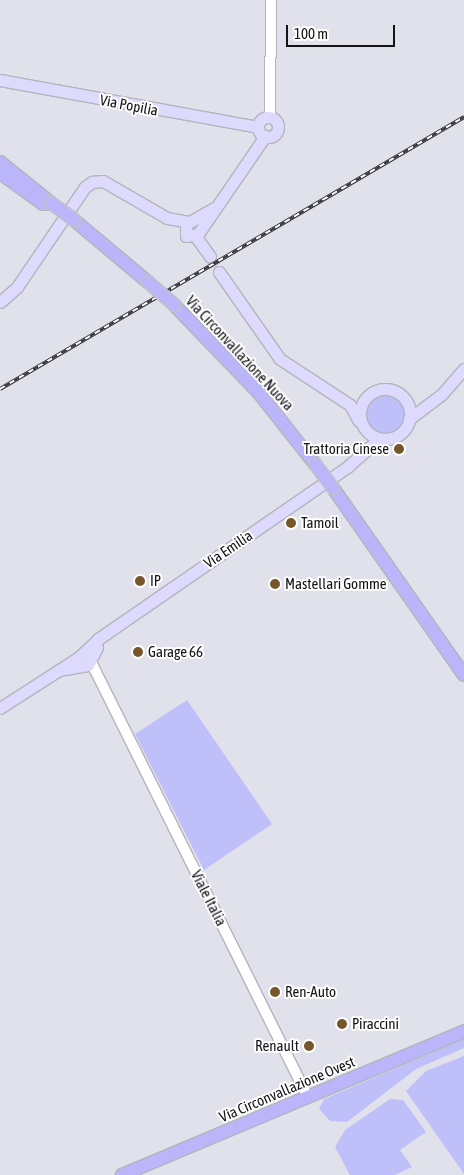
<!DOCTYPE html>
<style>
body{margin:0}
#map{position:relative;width:464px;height:1175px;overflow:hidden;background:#e1e1ec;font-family:"Asap Condensed",sans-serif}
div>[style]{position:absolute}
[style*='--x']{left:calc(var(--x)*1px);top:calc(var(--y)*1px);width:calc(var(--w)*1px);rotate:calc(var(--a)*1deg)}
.green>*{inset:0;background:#bfbff9}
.round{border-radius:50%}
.secondary-tunnel>*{height:11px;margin-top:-5.5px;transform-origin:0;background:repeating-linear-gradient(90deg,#c2c2cc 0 11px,transparent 0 16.5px)}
.roads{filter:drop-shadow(1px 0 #b4b4be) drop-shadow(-1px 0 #b4b4be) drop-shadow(0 1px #b4b4be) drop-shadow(0 -1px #b4b4be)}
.tertiary>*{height:10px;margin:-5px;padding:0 5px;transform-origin:5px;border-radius:5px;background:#fff}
.secondary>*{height:11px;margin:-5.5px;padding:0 5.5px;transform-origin:5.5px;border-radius:5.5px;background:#dddafd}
.secondary>.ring{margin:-5.5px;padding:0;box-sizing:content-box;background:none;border:11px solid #dddafd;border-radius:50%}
.primary>*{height:12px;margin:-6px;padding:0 6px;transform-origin:6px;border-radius:6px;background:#bbb6fa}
.rail>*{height:4px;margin-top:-2px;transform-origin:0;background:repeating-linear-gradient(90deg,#fff 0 5.5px,#35353a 0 11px);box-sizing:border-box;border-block:1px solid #35353a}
.bridges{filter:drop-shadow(1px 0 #c2c2c3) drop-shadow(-1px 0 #c2c2c3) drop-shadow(0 1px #c2c2c3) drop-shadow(0 -1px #c2c2c3)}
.primary-bridge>*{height:12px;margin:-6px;padding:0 6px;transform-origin:6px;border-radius:6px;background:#bbb6fa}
.dots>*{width:14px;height:14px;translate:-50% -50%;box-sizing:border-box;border:2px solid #fff;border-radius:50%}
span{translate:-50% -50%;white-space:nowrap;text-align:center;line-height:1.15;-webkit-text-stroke:4px #fff;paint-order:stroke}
.street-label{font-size:15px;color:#141418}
.poi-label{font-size:15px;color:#141418}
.right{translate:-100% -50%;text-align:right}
.left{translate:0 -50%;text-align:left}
.scale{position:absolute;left:286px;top:25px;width:109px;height:22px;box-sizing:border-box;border:2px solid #141418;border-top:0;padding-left:6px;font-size:15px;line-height:18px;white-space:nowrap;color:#141418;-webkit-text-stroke:4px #fff;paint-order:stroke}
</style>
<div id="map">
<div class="green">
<div class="round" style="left:365px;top:394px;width:40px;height:40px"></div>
<div style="clip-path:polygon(187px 700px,272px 824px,204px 870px,135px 734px)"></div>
<div style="clip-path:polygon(464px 1039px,464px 1048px,416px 1069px,347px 1122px,330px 1121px,319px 1109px,324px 1099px)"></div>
<div style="clip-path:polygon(464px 1056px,464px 1174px,406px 1091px,426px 1071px)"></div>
<div style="clip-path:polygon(390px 1099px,403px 1100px,426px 1132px,400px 1150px,412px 1167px,395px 1175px,350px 1175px,335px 1147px,345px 1130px)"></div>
</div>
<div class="secondary-tunnel">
<div style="--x:210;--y:256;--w:18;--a:61"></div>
</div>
<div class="roads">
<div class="tertiary">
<div style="--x:270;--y:117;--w:117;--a:-89.5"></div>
<div style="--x:91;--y:662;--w:486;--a:63.5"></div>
</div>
<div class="secondary">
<div style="--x:0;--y:80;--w:262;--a:10.3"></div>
<div class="ring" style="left:258px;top:117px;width:9px;height:9px"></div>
<div style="--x:214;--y:208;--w:32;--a:150"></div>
<div style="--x:186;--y:224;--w:12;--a:90"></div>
<div style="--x:186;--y:236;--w:12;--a:-9"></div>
<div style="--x:198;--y:234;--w:119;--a:-55.6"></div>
<div style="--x:196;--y:237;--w:24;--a:54"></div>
<div style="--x:219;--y:272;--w:106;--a:55"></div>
<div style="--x:280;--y:359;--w:84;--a:33.3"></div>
<div style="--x:350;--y:405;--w:18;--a:61"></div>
<div style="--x:0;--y:302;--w:23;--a:-41"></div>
<div style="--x:17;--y:287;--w:121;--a:-55.8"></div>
<div style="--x:85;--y:187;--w:9;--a:-36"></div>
<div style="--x:92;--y:182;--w:11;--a:-5"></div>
<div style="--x:103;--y:181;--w:74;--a:30"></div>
<div style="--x:167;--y:218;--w:22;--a:10"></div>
<div class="ring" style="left:360px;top:389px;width:39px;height:39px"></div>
<div style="--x:409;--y:419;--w:41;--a:-37.1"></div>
<div style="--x:442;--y:394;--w:33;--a:-49"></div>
<div style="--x:59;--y:670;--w:29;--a:-10"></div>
<div style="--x:88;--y:665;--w:20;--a:-63"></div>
<div style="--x:0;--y:708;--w:94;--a:-32.8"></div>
<div style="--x:79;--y:657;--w:26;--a:-43"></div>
<div style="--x:98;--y:639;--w:303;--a:-34.6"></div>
<div style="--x:347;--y:467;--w:43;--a:-41.2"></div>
</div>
<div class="primary">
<div style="--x:0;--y:162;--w:65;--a:38.8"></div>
<div style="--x:51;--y:203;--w:8;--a:173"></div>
<div style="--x:43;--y:204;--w:53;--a:-144.2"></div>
<div style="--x:74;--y:220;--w:97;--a:40"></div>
<div style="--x:174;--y:305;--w:121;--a:46"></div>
<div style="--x:258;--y:392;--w:92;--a:51.6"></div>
<div style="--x:333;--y:488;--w:228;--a:55"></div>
<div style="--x:122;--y:1175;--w:371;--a:-22.8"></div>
</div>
</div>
<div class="rail">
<div style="--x:0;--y:389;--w:538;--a:-30.38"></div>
</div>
<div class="bridges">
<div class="primary-bridge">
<div style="--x:51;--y:203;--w:29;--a:36"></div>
<div style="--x:148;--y:282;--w:35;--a:41"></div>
<div style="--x:315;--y:464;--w:30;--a:53"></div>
</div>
</div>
<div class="dots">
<div style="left:399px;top:449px;background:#75572b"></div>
<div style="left:291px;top:523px;background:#75572b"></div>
<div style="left:140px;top:581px;background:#75572b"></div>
<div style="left:275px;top:584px;background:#75572b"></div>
<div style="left:138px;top:652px;background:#75572b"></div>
<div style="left:275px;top:992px;background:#75572b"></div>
<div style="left:342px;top:1024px;background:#75572b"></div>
<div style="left:309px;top:1046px;background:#75572b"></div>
</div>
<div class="street-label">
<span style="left:129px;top:105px;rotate:11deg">Via Popilia</span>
<span style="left:240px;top:353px;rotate:47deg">Via Circonvallazione Nuova</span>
<span style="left:228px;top:549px;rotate:-34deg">Via Emilia</span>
<span style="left:209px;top:898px;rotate:63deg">Viale Italia</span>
<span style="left:287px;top:1089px;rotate:-23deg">Via Circonvallazione Ovest</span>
</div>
<div class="poi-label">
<span class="right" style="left:389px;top:449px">Trattoria Cinese</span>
<span class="left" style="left:301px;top:523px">Tamoil</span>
<span class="left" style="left:150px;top:581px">IP</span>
<span class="left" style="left:285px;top:584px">Mastellari Gomme</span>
<span class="left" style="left:148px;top:652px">Garage 66</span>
<span class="left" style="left:285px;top:992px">Ren-Auto</span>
<span class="left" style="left:352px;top:1024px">Piraccini</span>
<span class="right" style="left:299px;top:1046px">Renault</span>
</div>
<div class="scale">100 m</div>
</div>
